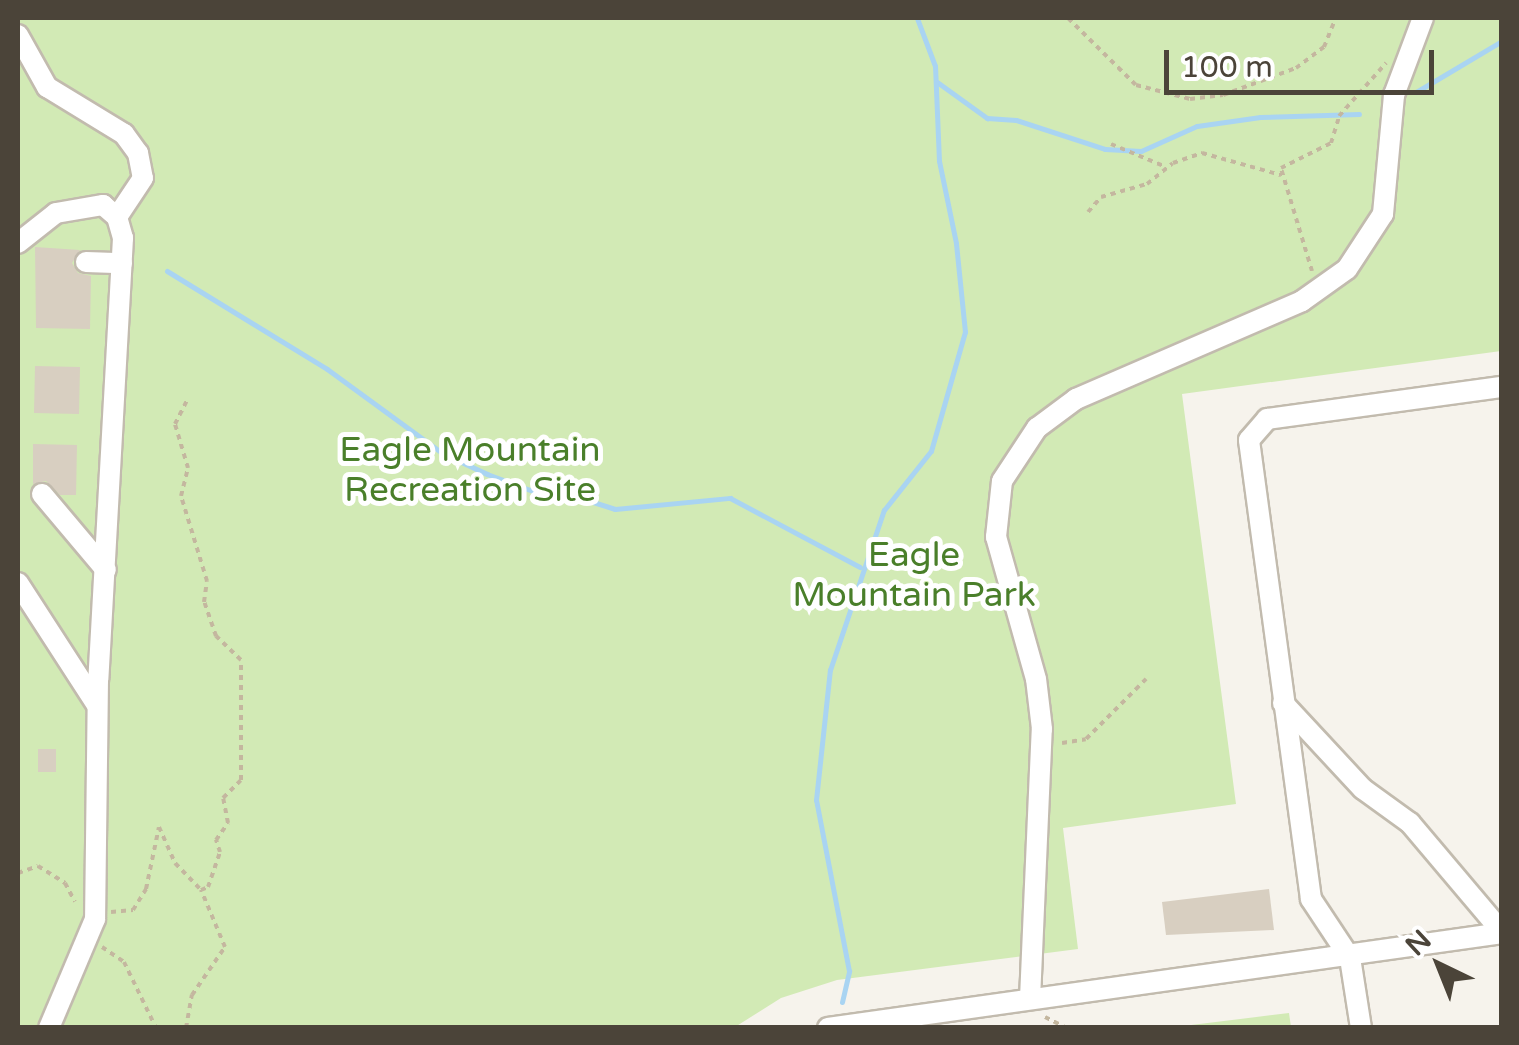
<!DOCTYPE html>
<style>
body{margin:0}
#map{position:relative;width:1519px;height:1045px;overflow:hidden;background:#f6f3ec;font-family:"Varela Round",sans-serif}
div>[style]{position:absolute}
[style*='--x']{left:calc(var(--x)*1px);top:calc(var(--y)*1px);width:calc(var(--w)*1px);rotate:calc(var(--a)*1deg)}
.green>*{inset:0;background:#d2eab5}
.stream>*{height:5px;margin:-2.5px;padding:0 2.5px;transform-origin:2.5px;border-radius:2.5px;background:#a9d4f2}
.building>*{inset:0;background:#d8cfc1}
.path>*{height:4px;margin-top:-2px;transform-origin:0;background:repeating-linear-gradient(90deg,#c4b79f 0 5px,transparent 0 10px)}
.roads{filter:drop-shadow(2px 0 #c2bbae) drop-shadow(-2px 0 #c2bbae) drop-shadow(0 2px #c2bbae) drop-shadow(0 -2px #c2bbae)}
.minor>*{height:20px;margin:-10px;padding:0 10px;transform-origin:10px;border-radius:10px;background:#fff}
span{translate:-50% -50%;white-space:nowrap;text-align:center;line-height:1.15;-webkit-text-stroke:10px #fff;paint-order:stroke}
.park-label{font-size:35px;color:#4a7f2a}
.frame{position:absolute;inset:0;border:20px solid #4b4439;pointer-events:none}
.north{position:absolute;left:1389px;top:915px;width:100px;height:100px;-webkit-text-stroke:8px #fff;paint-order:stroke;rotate:317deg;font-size:28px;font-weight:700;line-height:40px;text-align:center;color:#4b4439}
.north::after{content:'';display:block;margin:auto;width:35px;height:45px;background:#4b4439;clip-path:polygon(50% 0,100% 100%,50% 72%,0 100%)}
.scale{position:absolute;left:1164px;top:50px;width:270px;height:45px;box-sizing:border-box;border:5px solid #4b4439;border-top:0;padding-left:12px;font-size:30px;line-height:35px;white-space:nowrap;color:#4b4439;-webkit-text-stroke:8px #fff;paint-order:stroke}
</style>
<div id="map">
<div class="green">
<div style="clip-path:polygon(18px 18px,1501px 18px,1501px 351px,1182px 394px,1236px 804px,1063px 828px,1078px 949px,837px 980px,781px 998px,735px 1027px,18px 1027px)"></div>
<div style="clip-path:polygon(1289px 1013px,1291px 1027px,1175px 1027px)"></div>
</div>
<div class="stream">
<div style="--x:937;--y:82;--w:62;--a:35.8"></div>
<div style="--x:987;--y:118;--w:29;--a:4"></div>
<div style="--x:1016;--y:120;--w:94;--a:18"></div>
<div style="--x:1105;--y:149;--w:36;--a:3"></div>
<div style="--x:1141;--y:151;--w:61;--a:-24.1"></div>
<div style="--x:1197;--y:126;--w:64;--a:-8.1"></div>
<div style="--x:1260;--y:117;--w:99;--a:-1.7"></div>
<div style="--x:1416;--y:92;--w:100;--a:-30.7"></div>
<div style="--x:167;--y:271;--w:188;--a:31.5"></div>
<div style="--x:327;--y:369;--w:142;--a:36.1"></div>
<div style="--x:442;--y:453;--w:50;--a:25"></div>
<div style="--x:487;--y:474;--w:66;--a:20.4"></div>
<div style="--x:549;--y:497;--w:25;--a:-2"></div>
<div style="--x:574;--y:496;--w:43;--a:17.6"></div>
<div style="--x:615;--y:509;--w:116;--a:-5.5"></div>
<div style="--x:730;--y:498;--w:147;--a:28"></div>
<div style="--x:842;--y:1002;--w:32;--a:-77"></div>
<div style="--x:849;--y:971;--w:174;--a:-100.9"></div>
<div style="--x:816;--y:800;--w:131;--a:-83.9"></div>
<div style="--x:830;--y:670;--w:169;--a:-71.4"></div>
<div style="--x:884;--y:510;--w:75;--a:-51.5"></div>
<div style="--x:931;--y:451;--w:124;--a:-74.1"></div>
<div style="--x:965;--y:332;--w:89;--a:-95.8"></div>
<div style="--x:956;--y:243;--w:84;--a:-101.7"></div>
<div style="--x:939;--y:161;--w:95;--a:-92.4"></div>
<div style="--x:935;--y:66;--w:51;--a:-110.6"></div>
</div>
<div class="building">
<div style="clip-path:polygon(35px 247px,80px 250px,72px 263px,78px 273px,91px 276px,90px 329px,36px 328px)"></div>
<div style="clip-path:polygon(35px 366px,80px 367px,79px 414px,34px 413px)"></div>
<div style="clip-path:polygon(33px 444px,77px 445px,76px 495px,60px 495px,46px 481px,33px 484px)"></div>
<div style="clip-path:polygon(38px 749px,56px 749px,56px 772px,38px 772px)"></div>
<div style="clip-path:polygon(1269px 889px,1274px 930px,1166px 935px,1162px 902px)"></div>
</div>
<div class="path">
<div style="--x:1068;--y:18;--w:95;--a:44.6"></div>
<div style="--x:1136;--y:85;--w:56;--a:14.5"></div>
<div style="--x:1190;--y:99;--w:33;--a:-7"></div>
<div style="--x:1223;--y:95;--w:78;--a:-20.3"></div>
<div style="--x:1296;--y:68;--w:35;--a:-37"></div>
<div style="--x:1324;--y:47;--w:31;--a:-68"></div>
<div style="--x:1111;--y:144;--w:60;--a:22.7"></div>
<div style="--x:1088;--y:212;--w:20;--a:-49"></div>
<div style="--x:1101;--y:197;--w:48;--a:-15.8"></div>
<div style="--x:1147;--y:184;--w:33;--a:-39"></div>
<div style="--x:1173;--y:163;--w:31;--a:-19"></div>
<div style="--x:1202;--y:153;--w:82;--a:15.6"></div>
<div style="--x:1312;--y:271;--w:108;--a:-106.8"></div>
<div style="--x:1281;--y:168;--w:56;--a:-26.6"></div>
<div style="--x:1331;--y:143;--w:28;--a:-73"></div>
<div style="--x:1339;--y:116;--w:71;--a:-48.4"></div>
<div style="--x:1062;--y:743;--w:24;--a:-9"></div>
<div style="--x:1086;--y:739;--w:85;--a:-45"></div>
<div style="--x:18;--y:873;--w:21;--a:-19"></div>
<div style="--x:38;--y:866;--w:32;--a:32"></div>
<div style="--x:65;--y:883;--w:21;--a:62"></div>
<div style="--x:111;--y:912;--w:22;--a:-5"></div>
<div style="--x:133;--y:910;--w:25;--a:-58"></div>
<div style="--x:146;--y:889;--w:63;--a:-78.2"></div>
<div style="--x:159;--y:827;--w:39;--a:66"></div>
<div style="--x:175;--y:863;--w:37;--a:46"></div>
<div style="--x:201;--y:890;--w:8;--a:-23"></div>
<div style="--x:208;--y:887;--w:37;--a:-71"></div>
<div style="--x:220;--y:852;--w:13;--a:-108"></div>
<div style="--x:216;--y:840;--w:21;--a:-55"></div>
<div style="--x:228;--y:823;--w:25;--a:-101"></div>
<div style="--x:223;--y:798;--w:25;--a:-45"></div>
<div style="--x:241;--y:780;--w:120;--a:-90"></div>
<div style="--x:241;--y:660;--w:35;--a:-136"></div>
<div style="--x:216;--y:636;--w:36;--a:-109"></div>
<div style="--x:204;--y:602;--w:21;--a:-82"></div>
<div style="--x:207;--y:581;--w:89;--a:-107"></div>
<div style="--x:181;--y:496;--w:29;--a:-76"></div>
<div style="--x:188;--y:468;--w:46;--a:-106.5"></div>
<div style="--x:175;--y:424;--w:27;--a:-63"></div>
<div style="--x:102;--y:947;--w:27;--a:34"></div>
<div style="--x:124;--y:962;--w:73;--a:64.1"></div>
<div style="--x:1045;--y:1017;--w:25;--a:27"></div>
<div style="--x:186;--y:1028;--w:34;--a:-80"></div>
<div style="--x:192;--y:995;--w:58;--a:-55.5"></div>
<div style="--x:225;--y:947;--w:62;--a:-112.8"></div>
</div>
<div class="roads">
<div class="minor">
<div style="--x:18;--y:35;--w:60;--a:60.9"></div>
<div style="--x:47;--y:87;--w:90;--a:31.4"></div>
<div style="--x:124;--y:134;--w:24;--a:54"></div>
<div style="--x:138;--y:153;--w:25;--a:79"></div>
<div style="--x:143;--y:178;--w:47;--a:123.7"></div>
<div style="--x:117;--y:217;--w:22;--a:74"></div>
<div style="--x:123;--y:238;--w:442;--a:93.2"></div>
<div style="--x:98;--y:679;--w:240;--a:90.7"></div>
<div style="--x:95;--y:919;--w:118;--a:112.9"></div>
<div style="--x:18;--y:243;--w:48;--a:-38.3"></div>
<div style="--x:56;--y:213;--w:48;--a:-9.7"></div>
<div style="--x:103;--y:205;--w:18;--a:41"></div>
<div style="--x:86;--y:262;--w:36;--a:2"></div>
<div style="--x:42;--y:494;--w:99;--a:49.9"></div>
<div style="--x:18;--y:583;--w:145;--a:57.1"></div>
<div style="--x:1283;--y:703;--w:117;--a:47.1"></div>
<div style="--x:1363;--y:789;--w:58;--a:35.9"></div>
<div style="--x:1410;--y:823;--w:143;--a:49.8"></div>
<div style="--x:1030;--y:999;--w:270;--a:-87.5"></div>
<div style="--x:1042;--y:729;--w:50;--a:-96.8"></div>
<div style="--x:1036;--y:679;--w:148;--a:-105.7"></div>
<div style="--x:996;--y:537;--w:56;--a:-83.9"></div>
<div style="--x:1002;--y:481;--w:64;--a:-56.6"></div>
<div style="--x:1037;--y:428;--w:49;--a:-36.6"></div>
<div style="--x:1076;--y:399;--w:246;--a:-23.4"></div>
<div style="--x:1302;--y:301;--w:55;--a:-35.4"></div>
<div style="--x:1347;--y:269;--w:66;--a:-56.8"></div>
<div style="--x:1383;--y:214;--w:120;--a:-84.7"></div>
<div style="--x:1394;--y:95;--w:82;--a:-69.4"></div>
<div style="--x:828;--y:1028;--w:681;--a:-8.02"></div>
<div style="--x:1361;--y:1028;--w:71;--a:-98.9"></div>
<div style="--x:1350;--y:958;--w:71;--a:-123.5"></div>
<div style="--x:1311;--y:899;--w:463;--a:-97.7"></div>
<div style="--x:1249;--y:440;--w:28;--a:-49"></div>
<div style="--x:1267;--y:419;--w:237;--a:-7.8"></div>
</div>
</div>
<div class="park-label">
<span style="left:470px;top:470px">Eagle Mountain<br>Recreation Site</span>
<span style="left:914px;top:575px">Eagle<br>Mountain Park</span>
</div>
<div class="frame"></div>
<div class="north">N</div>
<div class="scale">100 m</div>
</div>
